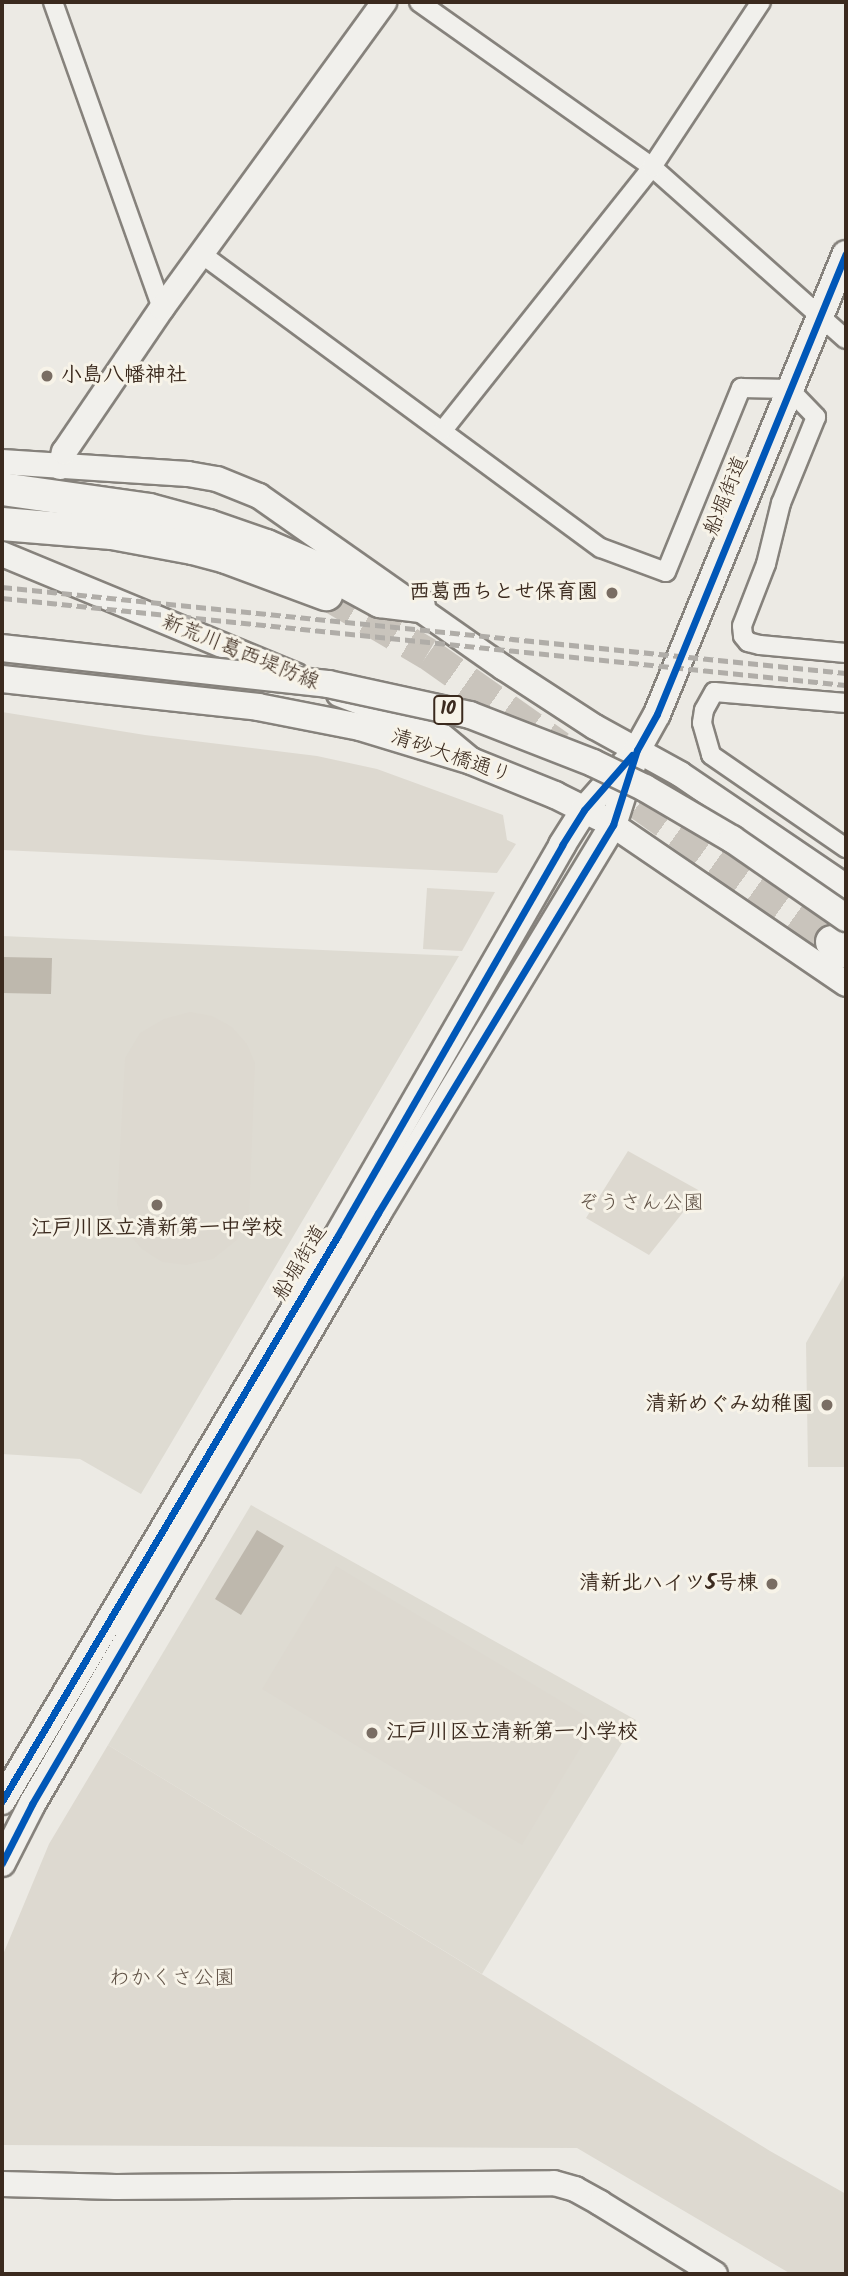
<!DOCTYPE html>
<meta charset="utf-8">
<style>
body{margin:0}
#map{position:relative;width:848px;height:2276px;overflow:hidden;background:#eceae4;font-family:Kalam,"Klee One",sans-serif}
div>[style]{position:absolute}
[style*='--x']{left:calc(var(--x)*1px);top:calc(var(--y)*1px);width:calc(var(--w)*1px);rotate:calc(var(--a)*1deg)}
.built>*{inset:0;background:#dedbd2}
.green>*{inset:0;background:#ddd9d0}
.water>*{inset:0;background:#beb8ad}
.highway-tunnel>*{height:32px;margin-top:-16px;transform-origin:0;background:repeating-linear-gradient(90deg,#c9c4bc 0 32px,transparent 0 48px)}
.roads{filter:drop-shadow(2px 0 #86827c) drop-shadow(-2px 0 #86827c) drop-shadow(0 2px #86827c) drop-shadow(0 -2px #86827c)}
.street>*{height:18px;margin:-9px;padding:0 9px;transform-origin:9px;border-radius:9px;background:#f1f0ec}
.secondary>*{height:24px;margin:-12px;padding:0 12px;transform-origin:12px;border-radius:12px;background:#f1f0ec}
.primary>*{height:26px;margin:-13px;padding:0 13px;transform-origin:13px;border-radius:13px;background:#f1f0ec}
.highway>*{height:32px;margin:-16px;padding:0 16px;transform-origin:16px;border-radius:16px;background:#f1f0ec}
.rail>*{height:5px;margin-top:-2.5px;transform-origin:0;background:repeating-linear-gradient(90deg,#b0ada8 0 10px,transparent 0 15px)}
.bridges{filter:drop-shadow(2px 0 #86827c) drop-shadow(-2px 0 #86827c) drop-shadow(0 2px #86827c) drop-shadow(0 -2px #86827c)}
.primary-bridge>*{height:26px;margin:-13px;padding:0 13px;transform-origin:13px;border-radius:13px;background:#f1f0ec}
.cycleway>*{height:7px;margin:-3.5px;padding:0 3.5px;transform-origin:3.5px;border-radius:3.5px;background:#0057b8}
.dots>*{width:19px;height:19px;translate:-50% -50%;box-sizing:border-box;border:4px solid #f7f3e8;border-radius:50%}
span{translate:-50% -50%;white-space:nowrap;text-align:center;line-height:1.15;-webkit-text-stroke:6px #f7f3e8;paint-order:stroke}
.shield-label span{padding:2px 5px;background:#f7f3e8;border:2px solid;border-radius:5px;-webkit-text-stroke-width:0}
.shield-label{font-size:19px;color:#3b2a1e;font-weight:700}
.poi-label{font-size:21px;color:#3b2a1e;font-weight:700}
.left{translate:0 -50%;text-align:left}
.right{translate:-100% -50%;text-align:right}
.street-label{font-size:21px;color:#3b2a1e}
.park-label{font-size:21px;color:#605246}
.frame{position:absolute;inset:0;border:4px solid #3b2a1e;pointer-events:none}
</style>
<div id="map">
<div class="built">
<div style="clip-path:polygon(2px 936px,459px 956px,141px 1494px,80px 1459px,2px 1454px)"></div>
<div style="clip-path:polygon(846px 1272px,846px 1467px,808px 1467px,806px 1343px)"></div>
<div style="clip-path:polygon(251px 1505px,636px 1720px,482px 1974px,108px 1745px)"></div>
</div>
<div class="green">
<div style="clip-path:polygon(2px 712px,145px 735px,317px 756px,377px 769px,503px 815px,507px 840px,516px 844px,497px 873px,2px 850px)"></div>
<div style="clip-path:polygon(427px 888px,495px 892px,462px 951px,423px 949px)"></div>
<div style="clip-path:polygon(190px 1012px,212px 1016px,232px 1027px,247px 1044px,255px 1063px,249px 1217px,237px 1240px,213px 1259px,186px 1265px,162px 1262px,142px 1249px,125px 1230px,117px 1205px,125px 1058px,140px 1033px,164px 1019px)"></div>
<div style="clip-path:polygon(628px 1151px,700px 1191px,649px 1255px,586px 1218px)"></div>
<div style="clip-path:polygon(336px 1566px,596px 1722px,522px 1845px,262px 1689px)"></div>
<div style="clip-path:polygon(108px 1745px,770px 2151px,846px 2194px,846px 2274px,791px 2274px,577px 2148px,2px 2145px,2px 1957px,49px 1844px)"></div>
</div>
<div class="water">
<div style="clip-path:polygon(2px 957px,52px 958px,51px 994px,2px 993px)"></div>
<div style="clip-path:polygon(257px 1530px,284px 1546px,241px 1615px,215px 1599px)"></div>
</div>
<div class="highway-tunnel">
<div style="--x:326;--y:594;--w:118;--a:30.5"></div>
<div style="--x:428;--y:654;--w:161;--a:35.2"></div>
<div style="--x:600;--y:776;--w:285;--a:35.6"></div>
</div>
<div class="roads">
<div class="street">
<div style="--x:53;--y:2;--w:325;--a:70.4"></div>
<div style="--x:419;--y:2;--w:286;--a:35.3"></div>
<div style="--x:652;--y:167;--w:259;--a:41.6"></div>
<div style="--x:203;--y:255;--w:494;--a:36.4"></div>
<div style="--x:601;--y:548;--w:69;--a:20.3"></div>
<div style="--x:666;--y:572;--w:199;--a:-67.8"></div>
<div style="--x:741;--y:388;--w:48;--a:1.2"></div>
<div style="--x:789;--y:389;--w:39;--a:46"></div>
<div style="--x:816;--y:417;--w:93;--a:112.1"></div>
<div style="--x:781;--y:503;--w:63;--a:103.8"></div>
<div style="--x:766;--y:564;--w:66;--a:111.2"></div>
<div style="--x:742;--y:626;--w:10;--a:84"></div>
<div style="--x:743;--y:636;--w:8;--a:50"></div>
<div style="--x:748;--y:642;--w:12;--a:14"></div>
<div style="--x:760;--y:645;--w:86;--a:5.3"></div>
<div style="--x:443;--y:430;--w:336;--a:-51.5"></div>
<div style="--x:652;--y:167;--w:198;--a:-56.6"></div>
<div style="--x:846;--y:703;--w:132;--a:-175.2"></div>
<div style="--x:714;--y:692;--w:21;--a:119"></div>
<div style="--x:704;--y:710;--w:13;--a:99"></div>
<div style="--x:702;--y:723;--w:33;--a:74"></div>
<div style="--x:711;--y:755;--w:164;--a:34.6"></div>
</div>
<div class="secondary">
<div style="--x:2;--y:462;--w:186;--a:3.7"></div>
<div style="--x:188;--y:474;--w:29;--a:10"></div>
<div style="--x:217;--y:479;--w:45;--a:22"></div>
<div style="--x:259;--y:496;--w:299;--a:35.1"></div>
<div style="--x:504;--y:668;--w:108;--a:33"></div>
<div style="--x:595;--y:727;--w:97;--a:28.9"></div>
<div style="--x:680;--y:774;--w:201;--a:34.2"></div>
<div style="--x:60;--y:467;--w:16;--a:-75"></div>
<div style="--x:64;--y:452;--w:174;--a:-55.8"></div>
<div style="--x:162;--y:308;--w:378;--a:-54"></div>
<div style="--x:2;--y:554;--w:318;--a:22.5"></div>
<div style="--x:339;--y:694;--w:104;--a:20.9"></div>
<div style="--x:436;--y:731;--w:45;--a:39.6"></div>
<div style="--x:613;--y:825;--w:282;--a:34.3"></div>
<div style="--x:2;--y:2184;--w:114;--a:1.5"></div>
<div style="--x:116;--y:2187;--w:438;--a:-0.5"></div>
<div style="--x:554;--y:2183;--w:22;--a:16"></div>
<div style="--x:575;--y:2189;--w:29;--a:29"></div>
<div style="--x:600;--y:2203;--w:135;--a:31.7"></div>
</div>
<div class="primary">
<div style="--x:2;--y:679;--w:258;--a:6.2"></div>
<div style="--x:258;--y:707;--w:104;--a:11.1"></div>
<div style="--x:360;--y:727;--w:116;--a:17"></div>
<div style="--x:471;--y:761;--w:91;--a:22"></div>
<div style="--x:555;--y:795;--w:49;--a:26.6"></div>
<div style="--x:2;--y:1801;--w:656;--a:-59.29"></div>
<div style="--x:337;--y:1237;--w:452;--a:-60.1"></div>
<div style="--x:562;--y:845;--w:41;--a:-57.8"></div>
<div style="--x:584;--y:810;--w:68;--a:-48.6"></div>
<div style="--x:2;--y:1863;--w:66;--a:-63"></div>
<div style="--x:32;--y:1804;--w:685;--a:-59.65"></div>
<div style="--x:378;--y:1213;--w:454;--a:-58.8"></div>
<div style="--x:613;--y:825;--w:79;--a:-72.3"></div>
<div style="--x:637;--y:750;--w:41;--a:-60.9"></div>
<div style="--x:657;--y:714;--w:497;--a:-67.7"></div>
</div>
<div class="highway">
<div style="--x:2;--y:489;--w:148;--a:8.1"></div>
<div style="--x:149;--y:510;--w:61;--a:15.2"></div>
<div style="--x:208;--y:526;--w:61;--a:19"></div>
<div style="--x:266;--y:546;--w:70;--a:23.6"></div>
<div style="--x:330;--y:574;--w:57;--a:28.4"></div>
<div style="--x:380;--y:601;--w:39;--a:7"></div>
<div style="--x:2;--y:524;--w:110;--a:4.7"></div>
<div style="--x:112;--y:533;--w:82;--a:10.5"></div>
<div style="--x:193;--y:548;--w:34;--a:15"></div>
<div style="--x:226;--y:557;--w:107;--a:20.3"></div>
<div style="--x:832;--y:942;--w:17;--a:36"></div>
</div>
</div>
<div class="rail">
<div style="--x:2;--y:587;--w:848;--a:5.82"></div>
<div style="--x:2;--y:598;--w:848;--a:5.89"></div>
</div>
<div class="bridges">
<div class="primary-bridge">
<div style="--x:2;--y:648;--w:328;--a:6.3"></div>
<div style="--x:328;--y:684;--w:145;--a:12.3"></div>
<div style="--x:470;--y:715;--w:132;--a:21.3"></div>
<div style="--x:593;--y:763;--w:58;--a:25.7"></div>
<div style="--x:645;--y:788;--w:101;--a:30.4"></div>
<div style="--x:732;--y:839;--w:139;--a:34.7"></div>
</div>
</div>
<div class="cycleway">
<div style="--x:2;--y:1801;--w:656;--a:-59.29"></div>
<div style="--x:337;--y:1237;--w:452;--a:-60.1"></div>
<div style="--x:562;--y:845;--w:41;--a:-57.8"></div>
<div style="--x:584;--y:810;--w:73;--a:-48.9"></div>
<div style="--x:2;--y:1863;--w:66;--a:-63"></div>
<div style="--x:32;--y:1804;--w:685;--a:-59.65"></div>
<div style="--x:378;--y:1213;--w:454;--a:-58.8"></div>
<div style="--x:613;--y:825;--w:79;--a:-72.3"></div>
<div style="--x:637;--y:750;--w:41;--a:-60.9"></div>
<div style="--x:657;--y:714;--w:497;--a:-67.7"></div>
</div>
<div class="dots">
<div style="left:47px;top:376px;background:#796d63"></div>
<div style="left:612px;top:593px;background:#796d63"></div>
<div style="left:157px;top:1205px;background:#796d63"></div>
<div style="left:827px;top:1405px;background:#796d63"></div>
<div style="left:772px;top:1584px;background:#796d63"></div>
<div style="left:372px;top:1733px;background:#796d63"></div>
</div>
<div class="shield-label">
<span style="left:448px;top:710px">10</span>
</div>
<div class="poi-label">
<span class="left" style="left:61px;top:376px">小島八幡神社</span>
<span class="right" style="left:598px;top:593px">西葛西ちとせ保育園</span>
<span style="left:157px;top:1229px">江戸川区立清新第一中学校</span>
<span class="right" style="left:813px;top:1405px">清新めぐみ幼稚園</span>
<span class="right" style="left:758px;top:1584px">清新北ハイツ5号棟</span>
<span class="left" style="left:386px;top:1733px">江戸川区立清新第一小学校</span>
</div>
<div class="street-label">
<span style="left:727px;top:496px;rotate:-68deg">船堀街道</span>
<span style="left:240px;top:653px;rotate:22deg">新荒川葛西堤防線</span>
<span style="left:451px;top:757px;rotate:19deg">清砂大橋通り</span>
<span style="left:301px;top:1263px;rotate:-59deg">船堀街道</span>
</div>
<div class="park-label">
<span style="left:641px;top:1204px">ぞうさん公園</span>
<span style="left:172px;top:1979px">わかくさ公園</span>
</div>
<div class="frame"></div>
</div>
